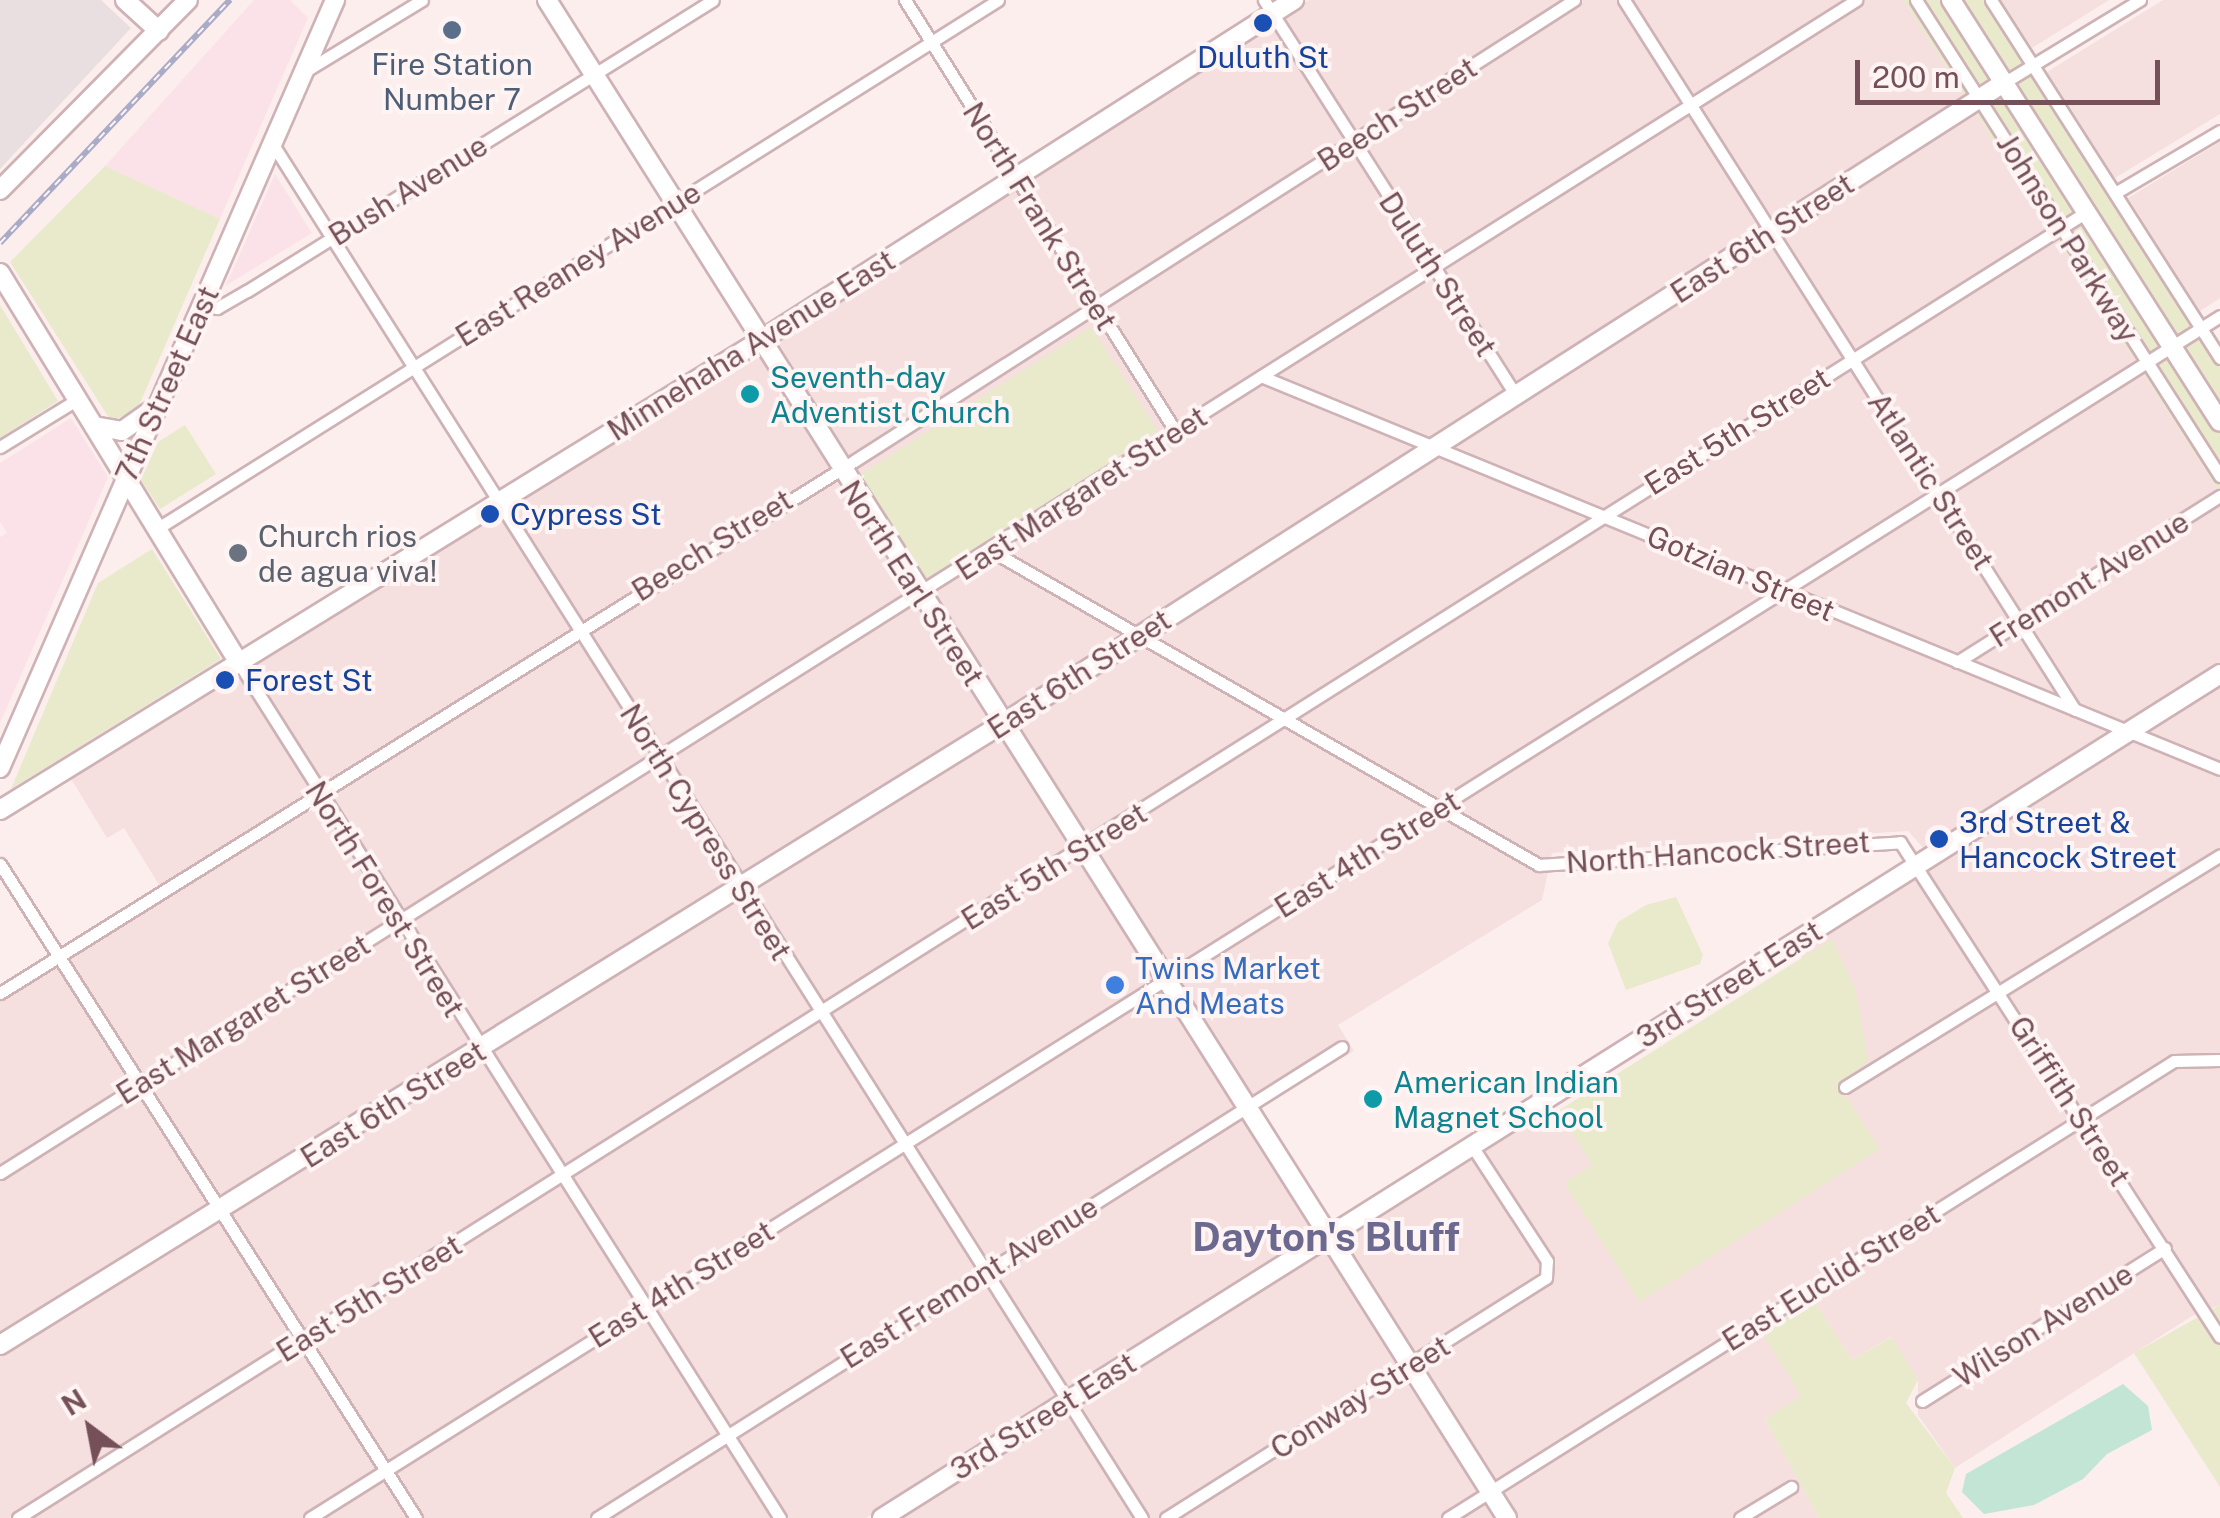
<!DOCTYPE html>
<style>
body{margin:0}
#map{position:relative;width:2220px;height:1518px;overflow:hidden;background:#fceeed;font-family:"Public Sans",sans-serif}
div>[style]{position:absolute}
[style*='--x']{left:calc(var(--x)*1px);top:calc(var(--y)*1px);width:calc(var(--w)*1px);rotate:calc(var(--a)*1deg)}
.residential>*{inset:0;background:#f5dfdf}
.commercial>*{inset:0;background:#fbe2e9}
.industrial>*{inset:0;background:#e9dfe0}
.green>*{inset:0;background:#e9e9cb}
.water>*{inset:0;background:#c2e5d6}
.roads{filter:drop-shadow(2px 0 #ceb2b6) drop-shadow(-2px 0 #ceb2b6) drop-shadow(0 2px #ceb2b6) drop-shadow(0 -2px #ceb2b6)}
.street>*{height:11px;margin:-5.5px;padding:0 5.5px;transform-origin:5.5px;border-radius:5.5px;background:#fff}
.secondary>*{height:18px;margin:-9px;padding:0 9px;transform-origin:9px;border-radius:9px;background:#fff}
.rail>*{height:6px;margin-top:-3px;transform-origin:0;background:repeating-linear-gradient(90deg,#fef4f4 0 8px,#aaabc6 0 16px);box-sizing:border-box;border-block:2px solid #aaabc6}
.dots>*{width:28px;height:28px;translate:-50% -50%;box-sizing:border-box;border:5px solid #fef4f4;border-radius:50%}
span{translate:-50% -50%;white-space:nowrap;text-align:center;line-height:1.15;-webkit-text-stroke:8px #fef4f4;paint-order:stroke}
.transit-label{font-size:30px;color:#164399}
.left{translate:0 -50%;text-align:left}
.service-label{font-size:30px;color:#4e5e75}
.street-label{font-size:30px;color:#765059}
.culture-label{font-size:30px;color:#0d838f}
.worship-label{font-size:30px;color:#5b616d}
.shop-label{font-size:30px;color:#366cbe}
.district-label{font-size:40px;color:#6c6991;font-weight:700}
.north{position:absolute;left:40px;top:1378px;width:100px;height:100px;-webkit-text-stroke:8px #fef4f4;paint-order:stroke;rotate:328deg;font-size:28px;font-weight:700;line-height:40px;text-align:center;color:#765059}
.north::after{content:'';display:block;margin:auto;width:35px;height:45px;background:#765059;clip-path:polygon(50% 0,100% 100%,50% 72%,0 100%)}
.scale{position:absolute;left:1855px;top:60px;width:305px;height:45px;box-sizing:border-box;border:5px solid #765059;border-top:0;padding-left:12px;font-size:30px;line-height:35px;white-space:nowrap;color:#765059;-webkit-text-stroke:8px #fef4f4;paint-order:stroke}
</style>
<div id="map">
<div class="residential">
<div style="clip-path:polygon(1309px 0,1903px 0,2220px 493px,2220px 665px,1926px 851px,1908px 831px,1552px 853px,1542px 900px,1338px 1025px,1354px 1051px,1256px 1107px,1331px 1225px,866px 1518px,0 1518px,0 999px,166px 896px,124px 828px,107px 838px,70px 777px)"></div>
<div style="clip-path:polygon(2001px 0,2109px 0,2032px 48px)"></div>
<div style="clip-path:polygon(2163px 0,2220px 0,2220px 114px,2115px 178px,2047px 72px)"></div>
<div style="clip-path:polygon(2220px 142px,2220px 298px,2200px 311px,2128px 198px)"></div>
<div style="clip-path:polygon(2220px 683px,2220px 1305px,2192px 1316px,1955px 1468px,1918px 1415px,1918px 1380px,1891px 1337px,1852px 1360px,1814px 1301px,1801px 1397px,1765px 1419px,1819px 1518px,893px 1518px,1553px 1104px,1593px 1165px,1564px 1184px,1837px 1081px,1867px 1061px,1797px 950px)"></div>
</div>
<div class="commercial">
<div style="clip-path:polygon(254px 0,290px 0,308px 18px,220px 219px,105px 166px)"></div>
<div style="clip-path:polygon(275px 174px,312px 233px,225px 286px,231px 274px)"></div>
<div style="clip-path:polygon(71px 418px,108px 477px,0 723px,0 537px,7px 533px,0 522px,0 463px)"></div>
</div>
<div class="industrial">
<div style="clip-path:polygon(0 0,101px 0,131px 28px,0 169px)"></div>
</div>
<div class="green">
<div style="clip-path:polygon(1903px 0,2001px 0,2220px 342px,2220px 493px)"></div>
<div style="clip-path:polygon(105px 166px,220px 219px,137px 410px,111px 421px,10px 262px)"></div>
<div style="clip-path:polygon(0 305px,58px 401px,0 438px)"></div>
<div style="clip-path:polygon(1091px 327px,1158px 431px,924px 581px,858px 476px)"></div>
<div style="clip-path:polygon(185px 425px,216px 474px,160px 509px,141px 480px,158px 442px)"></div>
<div style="clip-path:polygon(152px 549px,221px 659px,11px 789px,98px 583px)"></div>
<div style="clip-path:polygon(1676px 897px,1703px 955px,1700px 964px,1626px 990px,1608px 943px,1618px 922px,1646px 905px)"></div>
<div style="clip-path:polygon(1832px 939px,1856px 991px,1868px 1062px,1838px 1084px,1880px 1149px,1640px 1302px,1564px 1183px,1592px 1165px,1558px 1111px)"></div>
<div style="clip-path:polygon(1814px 1301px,1852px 1360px,1892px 1337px,1918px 1380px,1906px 1403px,1955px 1468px,1946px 1493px,1963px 1518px,1819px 1518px,1765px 1419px,1801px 1396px,1762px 1333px)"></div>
<div style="clip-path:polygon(2220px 1305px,2220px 1487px,2134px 1353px)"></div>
</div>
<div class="water">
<div style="clip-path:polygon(2123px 1384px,2148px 1406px,2152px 1430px,2107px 1454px,2083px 1479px,2034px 1505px,1984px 1514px,1962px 1492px,1966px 1474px)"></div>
</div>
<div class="roads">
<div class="street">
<div style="--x:905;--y:0;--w:510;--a:57.9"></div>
<div style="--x:1264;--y:0;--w:469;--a:57.5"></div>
<div style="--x:1624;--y:0;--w:841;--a:57.58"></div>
<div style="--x:1916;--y:0;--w:565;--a:57.44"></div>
<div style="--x:1991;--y:0;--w:425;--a:57.4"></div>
<div style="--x:304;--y:72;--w:138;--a:-31.4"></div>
<div style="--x:2005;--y:82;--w:158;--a:-31.3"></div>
<div style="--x:272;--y:143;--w:1627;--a:57.68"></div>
<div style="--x:2115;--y:193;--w:122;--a:-30.6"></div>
<div style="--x:203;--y:303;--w:15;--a:20"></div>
<div style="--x:217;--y:308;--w:34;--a:-30"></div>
<div style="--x:247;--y:291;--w:549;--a:-31.98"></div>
<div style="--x:1263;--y:377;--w:1034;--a:22.27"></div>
<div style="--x:0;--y:447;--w:92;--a:-31.6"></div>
<div style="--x:158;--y:528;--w:992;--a:-32.15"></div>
<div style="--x:990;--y:550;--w:633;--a:29.85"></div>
<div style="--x:1539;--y:865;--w:362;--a:-3.6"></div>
<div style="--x:1900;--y:842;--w:589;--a:57.12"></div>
<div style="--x:1957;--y:662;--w:311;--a:-32.3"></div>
<div style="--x:239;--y:663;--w:1012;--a:57.68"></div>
<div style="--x:0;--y:864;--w:775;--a:57.54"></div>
<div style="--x:0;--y:993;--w:1006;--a:-31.92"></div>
<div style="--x:854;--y:461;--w:855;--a:-32.63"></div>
<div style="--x:1845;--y:1087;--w:441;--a:-31.7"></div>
<div style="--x:0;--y:1173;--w:2196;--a:-32.29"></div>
<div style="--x:1922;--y:1401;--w:287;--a:-32.2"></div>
<div style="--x:18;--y:1518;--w:2448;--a:-32.27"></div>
<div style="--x:310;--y:1518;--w:2257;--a:-32.18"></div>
<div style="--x:597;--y:1518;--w:881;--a:-32.3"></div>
<div style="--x:1166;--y:1518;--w:449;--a:-32.3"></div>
<div style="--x:1546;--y:1278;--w:17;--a:-87"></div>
<div style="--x:1547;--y:1261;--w:137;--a:-123.1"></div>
<div style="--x:1448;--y:1518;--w:858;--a:-32.19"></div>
<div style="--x:2174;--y:1061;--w:46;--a:-1.2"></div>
<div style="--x:1740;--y:1518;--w:60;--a:-31.3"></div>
</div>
<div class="secondary">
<div style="--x:125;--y:0;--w:46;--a:42.4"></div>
<div style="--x:547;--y:0;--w:1796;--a:57.69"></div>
<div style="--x:1951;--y:0;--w:500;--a:57.48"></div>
<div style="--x:0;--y:190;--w:267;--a:-45.3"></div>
<div style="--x:0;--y:273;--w:457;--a:58.5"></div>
<div style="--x:94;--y:426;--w:28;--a:10"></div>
<div style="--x:122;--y:431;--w:45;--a:-35.1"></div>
<div style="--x:0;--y:768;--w:838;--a:-66.43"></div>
<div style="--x:0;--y:810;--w:891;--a:-31.69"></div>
<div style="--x:758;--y:342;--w:636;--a:-32.54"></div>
<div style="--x:0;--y:1345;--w:1179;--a:-31.79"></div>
<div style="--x:1002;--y:724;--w:1191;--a:-32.62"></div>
<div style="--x:882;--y:1518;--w:1582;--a:-32.24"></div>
</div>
</div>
<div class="rail">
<div style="--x:0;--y:243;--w:335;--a:-46.6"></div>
</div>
<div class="dots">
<div style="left:1263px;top:23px;background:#1a4fb4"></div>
<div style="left:452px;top:30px;background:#5c6f8a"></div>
<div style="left:750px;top:394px;background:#0f9aa8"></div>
<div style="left:490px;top:514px;background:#1a4fb4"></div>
<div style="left:238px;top:553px;background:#6b7280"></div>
<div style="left:225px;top:680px;background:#1a4fb4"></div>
<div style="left:1939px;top:839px;background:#1a4fb4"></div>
<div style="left:1115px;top:985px;background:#3f7fe0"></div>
<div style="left:1373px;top:1099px;background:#0f9aa8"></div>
</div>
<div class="transit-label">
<span style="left:1263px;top:57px">Duluth St</span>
<span class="left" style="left:510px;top:514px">Cypress St</span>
<span class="left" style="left:245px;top:680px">Forest St</span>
<span class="left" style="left:1959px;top:839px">3rd Street &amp;<br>Hancock Street</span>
</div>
<div class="service-label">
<span style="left:452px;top:81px">Fire Station<br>Number 7</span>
</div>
<div class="street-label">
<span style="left:1397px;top:114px;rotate:-33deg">Beech Street</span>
<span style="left:408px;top:190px;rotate:-32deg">Bush Avenue</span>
<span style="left:1040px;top:216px;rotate:58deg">North Frank Street</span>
<span style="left:1762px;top:238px;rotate:-33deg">East 6th Street</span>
<span style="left:2068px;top:238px;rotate:58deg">Johnson Parkway</span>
<span style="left:578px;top:264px;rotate:-32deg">East Reaney Avenue</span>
<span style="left:1438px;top:274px;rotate:57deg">Duluth Street</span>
<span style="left:751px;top:345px;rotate:-32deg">Minnehaha Avenue East</span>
<span style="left:167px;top:384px;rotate:-66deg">7th Street East</span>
<span style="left:1737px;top:431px;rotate:-32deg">East 5th Street</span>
<span style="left:1931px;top:481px;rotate:57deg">Atlantic Street</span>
<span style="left:1081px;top:493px;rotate:-33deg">East Margaret Street</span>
<span style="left:712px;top:545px;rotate:-32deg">Beech Street</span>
<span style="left:1741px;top:573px;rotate:23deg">Gotzian Street</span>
<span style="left:2089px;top:579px;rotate:-32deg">Fremont Avenue</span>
<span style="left:912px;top:583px;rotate:57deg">North Earl Street</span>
<span style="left:1079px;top:674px;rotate:-33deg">East 6th Street</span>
<span style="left:706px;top:832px;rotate:58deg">North Cypress Street</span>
<span style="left:1718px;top:852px;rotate:-4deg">North Hancock Street</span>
<span style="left:1367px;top:854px;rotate:-32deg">East 4th Street</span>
<span style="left:1054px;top:866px;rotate:-32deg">East 5th Street</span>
<span style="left:385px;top:899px;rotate:58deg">North Forest Street</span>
<span style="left:1729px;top:984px;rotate:-32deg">3rd Street East</span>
<span style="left:243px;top:1019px;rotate:-32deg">East Margaret Street</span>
<span style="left:2070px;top:1101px;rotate:57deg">Griffith Street</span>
<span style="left:393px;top:1104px;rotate:-32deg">East 6th Street</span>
<span style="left:1831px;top:1277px;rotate:-32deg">East Euclid Street</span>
<span style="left:969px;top:1282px;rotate:-32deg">East Fremont Avenue</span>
<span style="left:681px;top:1284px;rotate:-32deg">East 4th Street</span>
<span style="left:369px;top:1298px;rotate:-32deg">East 5th Street</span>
<span style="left:2043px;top:1325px;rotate:-32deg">Wilson Avenue</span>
<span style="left:1360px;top:1397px;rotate:-32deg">Conway Street</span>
<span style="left:1043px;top:1416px;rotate:-32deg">3rd Street East</span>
</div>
<div class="culture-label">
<span class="left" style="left:770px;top:394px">Seventh-day<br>Adventist Church</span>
<span class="left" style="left:1393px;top:1099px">American Indian<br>Magnet School</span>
</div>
<div class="worship-label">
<span class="left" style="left:258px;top:553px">Church rios<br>de agua viva!</span>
</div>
<div class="shop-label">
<span class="left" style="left:1135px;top:985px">Twins Market<br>And Meats</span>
</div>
<div class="district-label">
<span style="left:1326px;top:1237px">Dayton's Bluff</span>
</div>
<div class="north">N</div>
<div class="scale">200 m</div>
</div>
